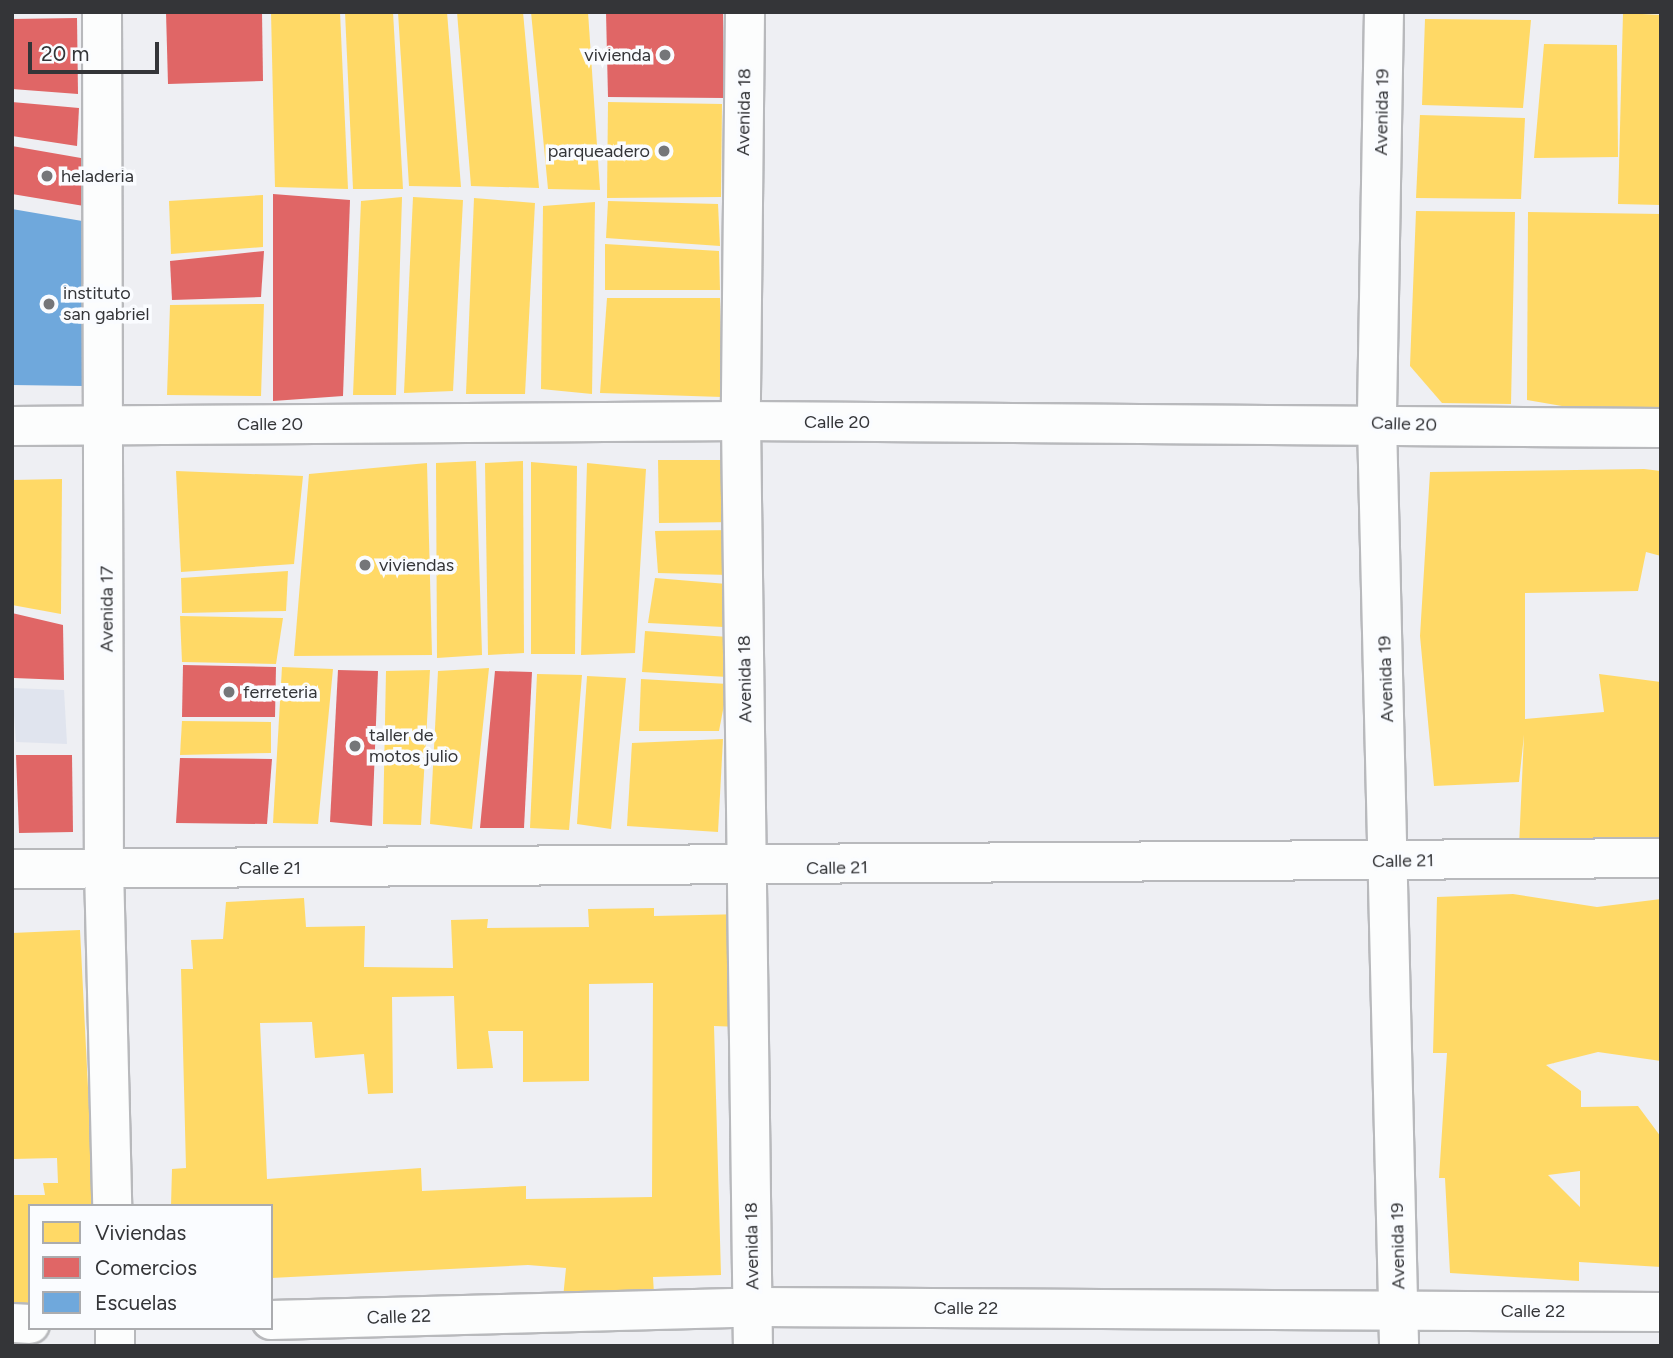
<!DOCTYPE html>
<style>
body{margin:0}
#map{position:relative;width:1673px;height:1358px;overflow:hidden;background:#eeeff3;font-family:Figtree,sans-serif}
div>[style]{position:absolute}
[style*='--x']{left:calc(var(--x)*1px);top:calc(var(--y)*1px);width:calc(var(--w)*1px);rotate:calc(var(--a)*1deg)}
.built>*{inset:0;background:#e0e4ee}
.homes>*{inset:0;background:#ffd966}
.shops>*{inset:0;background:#e06666}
.schools>*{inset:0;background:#6fa8dc}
.roads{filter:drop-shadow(2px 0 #b8b9bc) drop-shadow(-2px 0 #b8b9bc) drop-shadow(0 2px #b8b9bc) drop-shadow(0 -2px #b8b9bc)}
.minor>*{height:38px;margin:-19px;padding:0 19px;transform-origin:19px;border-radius:19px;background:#fcfdfd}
.tertiary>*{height:38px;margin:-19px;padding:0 19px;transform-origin:19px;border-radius:19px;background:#fcfdfd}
.dots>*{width:19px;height:19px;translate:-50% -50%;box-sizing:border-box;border:4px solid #fafcff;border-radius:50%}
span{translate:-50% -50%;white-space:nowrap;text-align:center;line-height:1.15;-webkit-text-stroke:7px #fafcff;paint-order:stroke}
.poi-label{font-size:18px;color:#343538}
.right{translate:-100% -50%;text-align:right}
.left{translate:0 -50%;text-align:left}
.street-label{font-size:18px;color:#343538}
.frame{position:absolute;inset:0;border:14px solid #343538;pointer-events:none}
.legend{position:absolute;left:28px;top:1204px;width:245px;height:126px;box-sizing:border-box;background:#fafcff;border:2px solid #abacaf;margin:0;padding:9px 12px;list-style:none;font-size:21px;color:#343538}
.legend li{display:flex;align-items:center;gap:14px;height:35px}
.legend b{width:35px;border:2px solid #abacaf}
.scale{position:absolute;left:28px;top:42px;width:131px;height:32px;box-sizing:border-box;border:4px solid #343538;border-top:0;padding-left:9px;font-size:21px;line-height:24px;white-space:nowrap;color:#343538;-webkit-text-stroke:5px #fafcff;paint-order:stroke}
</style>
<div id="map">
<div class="built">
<div style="clip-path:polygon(12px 688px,64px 690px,67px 744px,16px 742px)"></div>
</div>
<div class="homes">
<div style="clip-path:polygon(271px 12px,340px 12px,348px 189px,275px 187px)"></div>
<div style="clip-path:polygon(345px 12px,393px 12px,403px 189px,353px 189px)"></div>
<div style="clip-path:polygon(398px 12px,447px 12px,461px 187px,409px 186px)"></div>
<div style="clip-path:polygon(457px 12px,523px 12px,539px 188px,471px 186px)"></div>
<div style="clip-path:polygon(531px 12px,588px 12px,600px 190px,548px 189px)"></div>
<div style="clip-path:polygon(1623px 13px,1661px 15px,1661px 205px,1618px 204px)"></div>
<div style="clip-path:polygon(1425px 19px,1531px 20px,1523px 108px,1422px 105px)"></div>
<div style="clip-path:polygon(1544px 44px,1617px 45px,1618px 157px,1534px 158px)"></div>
<div style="clip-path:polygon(608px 102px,722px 104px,721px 197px,607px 198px)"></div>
<div style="clip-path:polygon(1420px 115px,1525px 118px,1521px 199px,1416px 198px)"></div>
<div style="clip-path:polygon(263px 195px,263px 247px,171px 254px,169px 201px)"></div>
<div style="clip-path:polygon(402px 197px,396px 395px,353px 395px,361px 201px)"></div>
<div style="clip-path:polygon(413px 197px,463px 200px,453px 391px,404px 393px)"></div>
<div style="clip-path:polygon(474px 198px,535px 203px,525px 394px,466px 394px)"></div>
<div style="clip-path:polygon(608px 201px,718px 204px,720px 246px,606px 238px)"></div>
<div style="clip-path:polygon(595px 202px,592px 394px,541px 389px,543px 206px)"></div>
<div style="clip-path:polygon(1416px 211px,1515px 212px,1511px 404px,1442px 403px,1410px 366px)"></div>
<div style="clip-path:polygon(1528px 212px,1661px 214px,1661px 423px,1527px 400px)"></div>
<div style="clip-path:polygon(605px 244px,719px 251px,720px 290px,605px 290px)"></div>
<div style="clip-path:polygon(607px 298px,720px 298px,722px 397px,600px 393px)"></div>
<div style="clip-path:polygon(264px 304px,261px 396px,167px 395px,170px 305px)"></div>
<div style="clip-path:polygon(658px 460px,739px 460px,736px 522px,659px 523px)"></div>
<div style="clip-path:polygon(476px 461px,482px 655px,437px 658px,436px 463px)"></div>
<div style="clip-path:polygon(523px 461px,524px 653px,488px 655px,485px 463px)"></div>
<div style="clip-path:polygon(531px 462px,577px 466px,575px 654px,531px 654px)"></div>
<div style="clip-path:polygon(427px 463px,432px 655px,294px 656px,309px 474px)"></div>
<div style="clip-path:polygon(587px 463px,646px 469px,635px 653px,581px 655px)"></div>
<div style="clip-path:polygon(1644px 469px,1661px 471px,1661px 556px,1646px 552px,1638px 591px,1525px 593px,1525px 719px,1604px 712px,1599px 674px,1661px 682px,1661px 843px,1519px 846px,1524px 735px,1519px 782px,1434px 786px,1420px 636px,1430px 472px)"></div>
<div style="clip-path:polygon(176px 471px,303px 476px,294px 564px,181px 572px)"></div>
<div style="clip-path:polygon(62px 479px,61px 614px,12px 605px,12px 480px)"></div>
<div style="clip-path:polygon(734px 530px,728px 575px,658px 573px,655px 531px)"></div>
<div style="clip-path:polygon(288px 571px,286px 611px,182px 613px,181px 578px)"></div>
<div style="clip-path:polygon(655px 578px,727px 584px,723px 627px,648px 623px)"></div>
<div style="clip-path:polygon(180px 616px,283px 618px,276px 664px,182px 662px)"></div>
<div style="clip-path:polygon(645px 631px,728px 637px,727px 677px,642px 672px)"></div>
<div style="clip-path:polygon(282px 667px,333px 669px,318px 824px,273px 823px)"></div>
<div style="clip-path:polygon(489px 668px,472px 829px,430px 824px,438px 671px)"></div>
<div style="clip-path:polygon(430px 670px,421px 825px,383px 824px,386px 671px)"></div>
<div style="clip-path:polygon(537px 674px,582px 675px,569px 830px,530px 828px)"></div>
<div style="clip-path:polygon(587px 676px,626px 678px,611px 829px,577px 824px)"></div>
<div style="clip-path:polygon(641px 679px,728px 684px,719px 731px,639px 731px)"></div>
<div style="clip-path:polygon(182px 721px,271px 722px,271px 753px,180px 755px)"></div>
<div style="clip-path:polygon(723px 739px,718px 832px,627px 826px,632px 743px)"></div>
<div style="clip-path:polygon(evenodd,1513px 894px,1597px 907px,1661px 899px,1661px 1061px,1598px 1052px,1546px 1065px,1581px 1091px,1581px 1107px,1638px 1106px,1661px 1137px,1661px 1267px,1579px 1262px,1579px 1281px,1450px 1273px,1445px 1178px,1439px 1178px,1447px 1053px,1433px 1053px,1437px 897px,1513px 894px,1580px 1171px,1580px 1207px,1548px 1175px,1580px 1171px)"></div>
<div style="clip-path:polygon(evenodd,304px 898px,306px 927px,365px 926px,364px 967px,453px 968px,451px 920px,488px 919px,487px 928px,589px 927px,588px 909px,654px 908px,654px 916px,745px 914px,741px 1027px,714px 1026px,721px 1275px,653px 1277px,654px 1294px,563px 1298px,566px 1268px,528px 1265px,271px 1278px,271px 1206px,171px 1206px,172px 1169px,186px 1168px,181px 969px,193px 969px,191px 940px,223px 939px,226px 902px,304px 898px,653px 983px,652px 1197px,526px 1199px,526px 1186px,422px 1191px,421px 1168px,267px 1179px,260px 1023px,312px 1022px,315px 1058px,364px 1054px,368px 1094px,393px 1093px,392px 997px,454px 996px,457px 1069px,493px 1068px,488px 1031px,523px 1031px,523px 1082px,589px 1081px,589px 984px,653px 983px)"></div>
<div style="clip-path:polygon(80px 930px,94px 1206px,30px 1206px,30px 1304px,12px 1304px,12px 1195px,45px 1195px,43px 1183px,58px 1183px,57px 1158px,12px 1159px,12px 933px)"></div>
</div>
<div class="shops">
<div style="clip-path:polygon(166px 12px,262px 12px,263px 81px,168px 84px)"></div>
<div style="clip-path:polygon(606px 12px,723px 12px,724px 98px,608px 97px)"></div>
<div style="clip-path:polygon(77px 18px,78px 94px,12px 89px,12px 19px)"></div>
<div style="clip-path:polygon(12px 102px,79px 108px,77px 146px,12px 136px)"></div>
<div style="clip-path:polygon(12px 146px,81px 158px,84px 206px,12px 194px)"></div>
<div style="clip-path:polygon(273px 194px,350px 200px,343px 396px,273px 401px)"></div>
<div style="clip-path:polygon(264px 251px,261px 297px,172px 300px,170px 261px)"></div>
<div style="clip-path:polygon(12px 613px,63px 625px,64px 680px,14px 678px)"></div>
<div style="clip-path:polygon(183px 665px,276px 667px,275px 717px,182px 717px)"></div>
<div style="clip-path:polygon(338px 670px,378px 671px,372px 826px,330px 822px)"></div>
<div style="clip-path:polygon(495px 671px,532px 672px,524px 828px,480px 828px)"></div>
<div style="clip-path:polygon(16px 755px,72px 755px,73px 832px,19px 833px)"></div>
<div style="clip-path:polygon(180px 758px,272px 759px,267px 824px,176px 823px)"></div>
</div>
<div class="schools">
<div style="clip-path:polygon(12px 209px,88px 222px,83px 386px,12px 385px)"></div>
</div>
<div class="roads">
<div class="minor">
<div style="--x:745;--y:12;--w:409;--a:90.6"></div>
<div style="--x:741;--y:421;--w:925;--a:89.26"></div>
<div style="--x:1384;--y:12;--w:411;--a:91"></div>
<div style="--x:1377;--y:423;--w:923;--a:88.63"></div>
<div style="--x:12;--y:426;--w:729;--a:-0.39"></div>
<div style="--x:741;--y:421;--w:920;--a:0.44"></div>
<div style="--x:12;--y:869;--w:1649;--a:-0.38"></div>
<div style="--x:271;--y:1320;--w:481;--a:-1.5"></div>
<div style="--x:752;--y:1307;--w:909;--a:0.32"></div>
<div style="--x:12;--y:1323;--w:18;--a:3"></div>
</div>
<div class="tertiary">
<div style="--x:102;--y:12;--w:856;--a:89.87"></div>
<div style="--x:104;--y:868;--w:338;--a:88.6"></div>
<div style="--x:115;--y:1328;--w:18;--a:90"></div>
</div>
</div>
<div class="dots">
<div style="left:665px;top:55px;background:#757679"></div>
<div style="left:664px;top:151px;background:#757679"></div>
<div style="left:47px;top:176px;background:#757679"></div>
<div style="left:49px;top:304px;background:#757679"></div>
<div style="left:365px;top:565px;background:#757679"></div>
<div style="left:229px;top:692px;background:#757679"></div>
<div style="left:355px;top:746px;background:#757679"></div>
</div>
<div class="poi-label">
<span class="right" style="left:651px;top:55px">vivienda</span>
<span class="right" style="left:650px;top:151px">parqueadero</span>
<span class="left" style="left:61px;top:176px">heladeria</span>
<span class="left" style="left:63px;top:304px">instituto<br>san gabriel</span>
<span class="left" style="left:379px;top:565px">viviendas</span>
<span class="left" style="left:243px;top:692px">ferreteria</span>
<span class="left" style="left:369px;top:746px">taller de<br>motos julio</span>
</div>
<div class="street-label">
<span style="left:744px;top:112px;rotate:-89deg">Avenida 18</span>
<span style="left:1382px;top:112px;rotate:-89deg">Avenida 19</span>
<span style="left:837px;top:422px">Calle 20</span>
<span style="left:270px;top:424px">Calle 20</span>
<span style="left:1404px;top:424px;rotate:2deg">Calle 20</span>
<span style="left:107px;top:609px;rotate:-90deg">Avenida 17</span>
<span style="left:745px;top:679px;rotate:-91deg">Avenida 18</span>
<span style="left:1386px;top:679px;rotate:-92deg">Avenida 19</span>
<span style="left:1403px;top:861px;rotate:-1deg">Calle 21</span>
<span style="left:270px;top:868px">Calle 21</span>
<span style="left:837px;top:868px;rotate:-1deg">Calle 21</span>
<span style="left:752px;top:1246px;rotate:-91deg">Avenida 18</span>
<span style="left:1398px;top:1246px;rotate:-91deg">Avenida 19</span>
<span style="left:966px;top:1308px">Calle 22</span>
<span style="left:1533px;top:1311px">Calle 22</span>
<span style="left:399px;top:1317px;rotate:-2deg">Calle 22</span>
</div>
<div class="frame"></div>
<ul class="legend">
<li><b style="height:19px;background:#ffd966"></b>Viviendas</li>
<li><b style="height:19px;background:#e06666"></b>Comercios</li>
<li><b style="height:19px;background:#6fa8dc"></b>Escuelas</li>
</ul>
<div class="scale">20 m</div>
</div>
